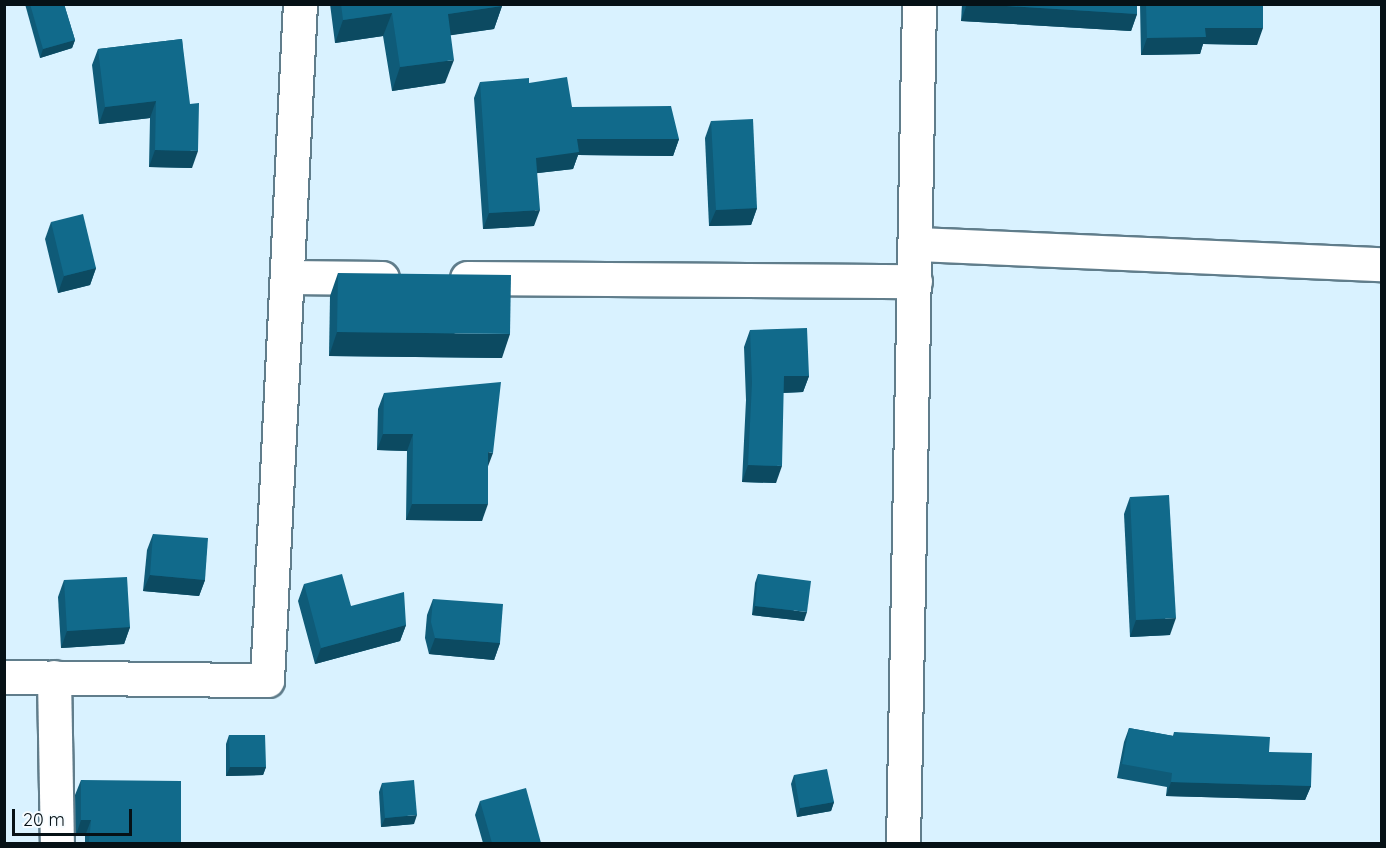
<!DOCTYPE html>
<style>
body{margin:0}
#map{position:relative;width:1386px;height:848px;overflow:hidden;background:#d9f2ff;font-family:Quicksand,sans-serif}
div>[style]{position:absolute}
[style*='--x']{left:calc(var(--x)*1px);top:calc(var(--y)*1px);width:calc(var(--w)*1px);rotate:calc(var(--a)*1deg)}
.roads{filter:drop-shadow(2px 0 #607d8b) drop-shadow(-2px 0 #607d8b) drop-shadow(0 2px #607d8b) drop-shadow(0 -2px #607d8b)}
.street>*{height:33px;margin:-16.5px;padding:0 16.5px;transform-origin:16.5px;border-radius:16.5px;background:#fff}
.wall>*{inset:0;background:#0f5b78}
.shaded-wall>*{inset:0;background:#0c4a61}
.building>*{inset:0;background:#116a8b}
span{translate:-50% -50%;white-space:nowrap;text-align:center;line-height:1.15;-webkit-text-stroke:5px #f6fcff;paint-order:stroke}
.frame{position:absolute;inset:0;border:6px solid #061116;pointer-events:none}
.scale{position:absolute;left:12px;top:809px;width:120px;height:27px;box-sizing:border-box;border:3px solid #061116;border-top:0;padding-left:8px;font-size:18px;line-height:21px;white-space:nowrap;color:#061116;-webkit-text-stroke:4px #f6fcff;paint-order:stroke}
</style>
<div id="map">
<div class="roads">
<div class="street">
<div style="--x:917;--y:244;--w:465;--a:2.5"></div>
<div style="--x:288;--y:277;--w:94;--a:0.6"></div>
<div style="--x:467;--y:278;--w:448;--a:0.4"></div>
<div style="--x:4;--y:677;--w:263;--a:0.7"></div>
<div style="--x:267;--y:680;--w:677;--a:-87.21"></div>
<div style="--x:54;--y:677;--w:167;--a:89"></div>
<div style="--x:903;--y:844;--w:840;--a:-88.91"></div>
</div>
</div>
<div class="wall">
<div style="clip-path:polygon(25px 4px,64px 4px,75px 40px,72px 48px,40px 58px)"></div>
<div style="clip-path:polygon(330px 4px,502px 4px,502px 6px,494px 29px,450px 35px,445px 83px,392px 91px,383px 36px,335px 43px)"></div>
<div style="clip-path:polygon(962px 4px,1137px 4px,1137px 14px,1131px 31px,961px 21px)"></div>
<div style="clip-path:polygon(1140px 4px,1263px 4px,1257px 45px,1203px 44px,1200px 54px,1141px 55px)"></div>
<div style="clip-path:polygon(182px 39px,192px 168px,149px 167px,150px 118px,99px 124px,92px 65px,98px 49px)"></div>
<div style="clip-path:polygon(480px 82px,529px 83px,572px 107px,679px 139px,673px 156px,578px 155px,573px 169px,537px 173px,534px 226px,483px 229px,474px 98px)"></div>
<div style="clip-path:polygon(711px 121px,757px 208px,751px 225px,709px 226px,705px 138px)"></div>
<div style="clip-path:polygon(51px 222px,96px 268px,90px 285px,58px 293px,45px 239px)"></div>
<div style="clip-path:polygon(338px 273px,502px 358px,329px 356px,330px 296px)"></div>
<div style="clip-path:polygon(750px 330px,809px 376px,803px 392px,783px 393px,776px 483px,742px 482px,746px 400px,744px 347px)"></div>
<div style="clip-path:polygon(384px 393px,488px 468px,482px 521px,406px 520px,407px 451px,377px 450px,378px 409px)"></div>
<div style="clip-path:polygon(1130px 497px,1170px 635px,1130px 637px,1124px 514px)"></div>
<div style="clip-path:polygon(153px 534px,205px 580px,199px 596px,143px 591px,147px 550px)"></div>
<div style="clip-path:polygon(758px 574px,804px 621px,752px 615px,755px 583px)"></div>
<div style="clip-path:polygon(64px 580px,130px 627px,124px 644px,61px 648px,58px 597px)"></div>
<div style="clip-path:polygon(304px 584px,351px 606px,406px 625px,400px 641px,315px 664px,298px 601px)"></div>
<div style="clip-path:polygon(433px 599px,500px 643px,494px 660px,429px 654px,425px 638px,427px 615px)"></div>
<div style="clip-path:polygon(1129px 728px,1173px 736px,1174px 732px,1269px 752px,1311px 786px,1305px 800px,1166px 796px,1167px 787px,1117px 778px,1124px 742px)"></div>
<div style="clip-path:polygon(229px 735px,266px 767px,263px 775px,226px 776px,226px 744px)"></div>
<div style="clip-path:polygon(794px 775px,834px 802px,831px 811px,797px 817px,791px 784px)"></div>
<div style="clip-path:polygon(81px 780px,181px 843px,85px 843px,85px 836px,76px 835px,75px 795px)"></div>
<div style="clip-path:polygon(382px 783px,414px 824px,381px 827px,379px 792px)"></div>
<div style="clip-path:polygon(480px 801px,541px 843px,483px 843px,475px 815px)"></div>
</div>
<div class="shaded-wall">
<div style="clip-path:polygon(967px 4px,975px 4px,1137px 14px,1131px 31px,961px 21px)"></div>
<div style="clip-path:polygon(502px 6px,494px 29px,439px 37px,448px 14px)"></div>
<div style="clip-path:polygon(392px 13px,383px 36px,335px 43px,343px 20px)"></div>
<div style="clip-path:polygon(1205px 28px,1263px 28px,1257px 45px,1203px 44px,1200px 54px,1141px 55px,1147px 38px)"></div>
<div style="clip-path:polygon(75px 40px,72px 48px,40px 58px,43px 49px)"></div>
<div style="clip-path:polygon(454px 60px,445px 83px,392px 91px,400px 67px)"></div>
<div style="clip-path:polygon(156px 101px,150px 118px,99px 124px,105px 107px)"></div>
<div style="clip-path:polygon(577px 139px,679px 139px,673px 156px,578px 155px,573px 169px,530px 174px,536px 158px)"></div>
<div style="clip-path:polygon(155px 150px,198px 151px,192px 168px,149px 167px)"></div>
<div style="clip-path:polygon(757px 208px,751px 225px,709px 226px,716px 210px)"></div>
<div style="clip-path:polygon(540px 210px,534px 226px,483px 229px,489px 213px)"></div>
<div style="clip-path:polygon(96px 268px,90px 285px,58px 293px,64px 276px)"></div>
<div style="clip-path:polygon(337px 332px,510px 334px,502px 358px,329px 356px)"></div>
<div style="clip-path:polygon(784px 376px,809px 376px,803px 392px,778px 393px)"></div>
<div style="clip-path:polygon(383px 434px,413px 434px,407px 451px,377px 450px)"></div>
<div style="clip-path:polygon(488px 452px,493px 453px,487px 469px)"></div>
<div style="clip-path:polygon(748px 465px,782px 466px,776px 483px,742px 482px)"></div>
<div style="clip-path:polygon(412px 504px,488px 504px,482px 521px,406px 520px)"></div>
<div style="clip-path:polygon(150px 575px,205px 580px,199px 596px,143px 591px)"></div>
<div style="clip-path:polygon(755px 606px,807px 612px,804px 621px,752px 615px)"></div>
<div style="clip-path:polygon(1176px 618px,1170px 635px,1130px 637px,1136px 620px)"></div>
<div style="clip-path:polygon(406px 625px,400px 641px,315px 664px,321px 648px)"></div>
<div style="clip-path:polygon(130px 627px,124px 644px,61px 648px,67px 631px)"></div>
<div style="clip-path:polygon(435px 638px,500px 643px,494px 660px,429px 654px)"></div>
<div style="clip-path:polygon(230px 767px,266px 767px,263px 775px,226px 776px)"></div>
<div style="clip-path:polygon(1171px 782px,1311px 786px,1305px 800px,1166px 796px)"></div>
<div style="clip-path:polygon(834px 802px,831px 811px,797px 817px,800px 808px)"></div>
<div style="clip-path:polygon(417px 815px,414px 824px,381px 827px,385px 818px)"></div>
<div style="clip-path:polygon(81px 820px,91px 820px,85px 836px,76px 835px)"></div>
</div>
<div class="building">
<div style="clip-path:polygon(30px 4px,64px 4px,75px 40px,43px 49px)"></div>
<div style="clip-path:polygon(341px 4px,502px 4px,502px 6px,448px 14px,454px 60px,400px 67px,392px 13px,343px 20px)"></div>
<div style="clip-path:polygon(975px 4px,1137px 4px,1137px 14px)"></div>
<div style="clip-path:polygon(1146px 4px,1263px 4px,1263px 28px,1205px 28px,1206px 37px,1147px 38px)"></div>
<div style="clip-path:polygon(182px 39px,190px 104px,199px 103px,198px 151px,155px 150px,156px 101px,105px 107px,98px 49px)"></div>
<div style="clip-path:polygon(567px 77px,572px 107px,671px 106px,679px 139px,577px 139px,579px 152px,536px 158px,540px 210px,489px 213px,480px 82px,529px 78px,529px 83px)"></div>
<div style="clip-path:polygon(753px 119px,757px 208px,716px 210px,711px 121px)"></div>
<div style="clip-path:polygon(83px 214px,96px 268px,64px 276px,51px 222px)"></div>
<div style="clip-path:polygon(338px 273px,511px 275px,510px 334px,337px 332px)"></div>
<div style="clip-path:polygon(807px 328px,809px 376px,784px 376px,782px 466px,748px 465px,752px 383px,750px 330px)"></div>
<div style="clip-path:polygon(501px 382px,493px 453px,488px 452px,488px 504px,412px 504px,413px 434px,383px 434px,384px 393px)"></div>
<div style="clip-path:polygon(1169px 495px,1176px 618px,1136px 620px,1130px 497px)"></div>
<div style="clip-path:polygon(153px 534px,208px 538px,205px 580px,150px 575px)"></div>
<div style="clip-path:polygon(342px 574px,351px 606px,404px 592px,406px 625px,321px 648px,304px 584px)"></div>
<div style="clip-path:polygon(758px 574px,811px 581px,807px 612px,755px 606px)"></div>
<div style="clip-path:polygon(127px 577px,130px 627px,67px 631px,64px 580px)"></div>
<div style="clip-path:polygon(433px 599px,503px 604px,500px 643px,435px 638px,431px 622px)"></div>
<div style="clip-path:polygon(1129px 728px,1174px 736px,1174px 732px,1270px 737px,1269px 752px,1312px 753px,1311px 786px,1171px 782px,1172px 773px,1122px 764px)"></div>
<div style="clip-path:polygon(229px 735px,265px 735px,266px 767px,230px 767px)"></div>
<div style="clip-path:polygon(827px 769px,834px 802px,800px 808px,794px 775px)"></div>
<div style="clip-path:polygon(81px 780px,181px 781px,181px 843px,89px 843px,91px 820px,81px 820px)"></div>
<div style="clip-path:polygon(414px 780px,417px 815px,385px 818px,382px 783px)"></div>
<div style="clip-path:polygon(526px 788px,541px 843px,492px 843px,480px 801px)"></div>
</div>
<div class="frame"></div>
<div class="scale">20 m</div>
</div>
